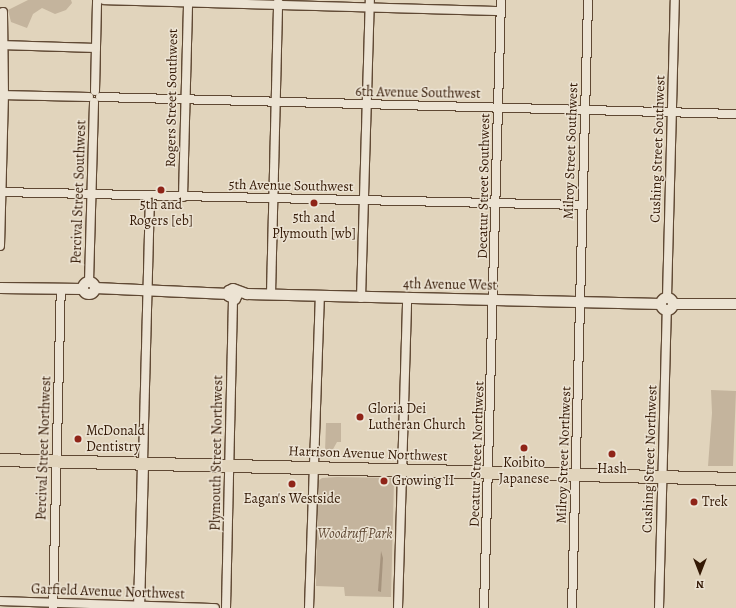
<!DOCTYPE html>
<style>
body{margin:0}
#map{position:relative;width:736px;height:608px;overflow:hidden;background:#e1d4bc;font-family:Alegreya,serif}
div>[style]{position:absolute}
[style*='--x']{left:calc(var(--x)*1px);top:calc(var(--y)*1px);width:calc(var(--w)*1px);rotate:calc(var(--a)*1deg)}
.green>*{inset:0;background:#c4b49d}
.water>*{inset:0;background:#a6947e}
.roads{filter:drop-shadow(1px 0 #5f4833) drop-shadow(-1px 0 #5f4833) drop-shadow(0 1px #5f4833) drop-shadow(0 -1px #5f4833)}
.minor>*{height:8px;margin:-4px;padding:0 4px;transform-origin:4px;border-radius:4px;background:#ece3d3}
.tertiary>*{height:10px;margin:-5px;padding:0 5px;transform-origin:5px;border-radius:5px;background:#ece3d3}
.tertiary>.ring{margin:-5px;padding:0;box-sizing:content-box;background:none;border:10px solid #ece3d3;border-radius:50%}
.primary>*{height:12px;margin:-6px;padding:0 6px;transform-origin:6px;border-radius:6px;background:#e1d4bc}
.dots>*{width:11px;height:11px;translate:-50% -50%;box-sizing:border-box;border:2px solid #ece3d3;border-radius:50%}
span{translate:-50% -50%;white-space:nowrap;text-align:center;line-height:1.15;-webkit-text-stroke:3px #ece3d3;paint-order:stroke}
.street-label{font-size:14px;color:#341905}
.poi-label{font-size:14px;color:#341905}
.left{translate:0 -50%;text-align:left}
.park-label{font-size:14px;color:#5f4833;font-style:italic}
.north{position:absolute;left:680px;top:552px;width:40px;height:40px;-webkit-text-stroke:3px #ece3d3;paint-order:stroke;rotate:180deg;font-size:11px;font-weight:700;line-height:16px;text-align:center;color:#341905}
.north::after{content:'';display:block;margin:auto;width:14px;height:18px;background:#341905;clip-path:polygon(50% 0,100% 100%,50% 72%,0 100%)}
</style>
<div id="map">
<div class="green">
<div style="clip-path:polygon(28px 0,71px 0,72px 3px,66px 10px,55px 14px,42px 8px,33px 14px,27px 28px,11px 22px,8px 10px)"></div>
<div style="clip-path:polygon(711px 390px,736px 391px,733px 466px,708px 466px,712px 413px)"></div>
<div style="clip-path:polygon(326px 423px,341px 423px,341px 442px,337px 442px,332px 451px,325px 452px)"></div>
<div style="clip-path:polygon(337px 477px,392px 478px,394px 481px,391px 597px,345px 596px,344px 587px,316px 586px,318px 481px,322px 478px)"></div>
</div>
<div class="water">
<div style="clip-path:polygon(381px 551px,383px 558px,381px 592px,378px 591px)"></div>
</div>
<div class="roads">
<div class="minor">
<div style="--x:104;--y:0;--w:397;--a:1.6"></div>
<div style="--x:0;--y:45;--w:96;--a:1.8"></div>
<div style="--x:95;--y:91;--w:91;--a:-88.7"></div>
<div style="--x:0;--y:95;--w:89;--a:1.3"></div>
<div style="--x:100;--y:97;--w:636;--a:1.53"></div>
<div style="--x:0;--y:192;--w:582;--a:1.28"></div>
<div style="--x:183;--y:197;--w:197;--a:-88.5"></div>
<div style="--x:0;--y:246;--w:150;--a:-88.5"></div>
<div style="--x:4;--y:96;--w:84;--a:-90.7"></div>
<div style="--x:89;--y:282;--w:180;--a:-88.4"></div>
<div style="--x:271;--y:294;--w:293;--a:-88.6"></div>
<div style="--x:361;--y:298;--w:298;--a:-88.3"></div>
<div style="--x:667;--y:298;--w:298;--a:-88.5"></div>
<div style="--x:143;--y:463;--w:267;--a:-88.5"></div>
<div style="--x:0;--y:601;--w:215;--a:1.9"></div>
<div style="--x:53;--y:608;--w:319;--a:-88.6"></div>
<div style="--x:226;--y:608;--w:309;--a:-88.7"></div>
<div style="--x:309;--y:608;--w:312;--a:-88"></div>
<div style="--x:398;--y:608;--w:310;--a:-88.3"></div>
<div style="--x:484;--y:608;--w:608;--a:-88.4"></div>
<div style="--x:572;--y:608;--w:608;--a:-88.49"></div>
<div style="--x:659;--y:608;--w:298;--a:-88.5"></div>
</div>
<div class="tertiary">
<div class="ring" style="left:83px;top:282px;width:2px;height:2px"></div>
<div style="--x:0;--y:288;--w:83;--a:0.7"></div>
<div style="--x:95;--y:288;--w:134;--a:2.6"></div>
<div style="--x:238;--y:293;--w:7;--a:117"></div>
<div style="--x:235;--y:299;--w:7;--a:-153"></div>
<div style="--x:229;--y:296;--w:5;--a:-90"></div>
<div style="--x:229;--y:291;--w:4;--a:-27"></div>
<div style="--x:233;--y:289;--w:15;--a:20"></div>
<div style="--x:247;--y:294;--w:414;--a:1.4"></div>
<div class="ring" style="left:661px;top:298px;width:2px;height:2px"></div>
<div style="--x:673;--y:304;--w:63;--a:0"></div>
<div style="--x:139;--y:608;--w:145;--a:-88.4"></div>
</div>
<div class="primary">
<div style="--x:0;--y:460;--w:736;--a:1.48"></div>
</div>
</div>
<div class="dots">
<div style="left:161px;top:190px;background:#8f2418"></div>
<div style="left:314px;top:203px;background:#8f2418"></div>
<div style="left:360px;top:417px;background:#8f2418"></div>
<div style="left:78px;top:439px;background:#8f2418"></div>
<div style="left:524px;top:448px;background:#8f2418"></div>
<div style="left:612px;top:454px;background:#8f2418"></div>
<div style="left:384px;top:481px;background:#8f2418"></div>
<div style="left:292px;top:484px;background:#8f2418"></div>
<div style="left:694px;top:502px;background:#8f2418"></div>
</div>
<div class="street-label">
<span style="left:418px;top:93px;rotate:1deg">6th Avenue Southwest</span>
<span style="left:172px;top:98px;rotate:-89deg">Rogers Street Southwest</span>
<span style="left:658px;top:149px;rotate:-88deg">Cushing Street Southwest</span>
<span style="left:571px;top:151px;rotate:-88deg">Milroy Street Southwest</span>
<span style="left:291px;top:186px;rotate:1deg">5th Avenue Southwest</span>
<span style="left:484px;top:186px;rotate:-89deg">Decatur Street Southwest</span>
<span style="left:79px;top:192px;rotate:-88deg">Percival Street Southwest</span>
<span style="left:450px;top:285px;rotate:1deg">4th Avenue West</span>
<span style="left:44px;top:448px;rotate:-88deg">Percival Street Northwest</span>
<span style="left:217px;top:453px;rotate:-89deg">Plymouth Street Northwest</span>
<span style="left:368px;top:454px;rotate:2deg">Harrison Avenue Northwest</span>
<span style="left:477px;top:454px;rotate:-88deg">Decatur Street Northwest</span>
<span style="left:564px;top:455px;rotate:-88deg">Milroy Street Northwest</span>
<span style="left:650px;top:459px;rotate:-88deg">Cushing Street Northwest</span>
<span style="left:108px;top:592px;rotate:2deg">Garfield Avenue Northwest</span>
</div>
<div class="poi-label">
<span style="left:161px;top:213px">5th and<br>Rogers [eb]</span>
<span style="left:314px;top:226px">5th and<br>Plymouth [wb]</span>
<span class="left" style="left:368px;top:417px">Gloria Dei<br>Lutheran Church</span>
<span class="left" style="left:86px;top:439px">McDonald<br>Dentistry</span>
<span style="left:524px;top:471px">Koibito<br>Japanese</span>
<span style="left:612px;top:469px">Hash</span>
<span class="left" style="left:392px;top:481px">Growing II</span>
<span style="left:292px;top:499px">Eagan's Westside</span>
<span class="left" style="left:702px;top:502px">Trek</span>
</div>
<div class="park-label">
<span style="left:355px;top:534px">Woodruff Park</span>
</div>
<div class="north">N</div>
</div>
